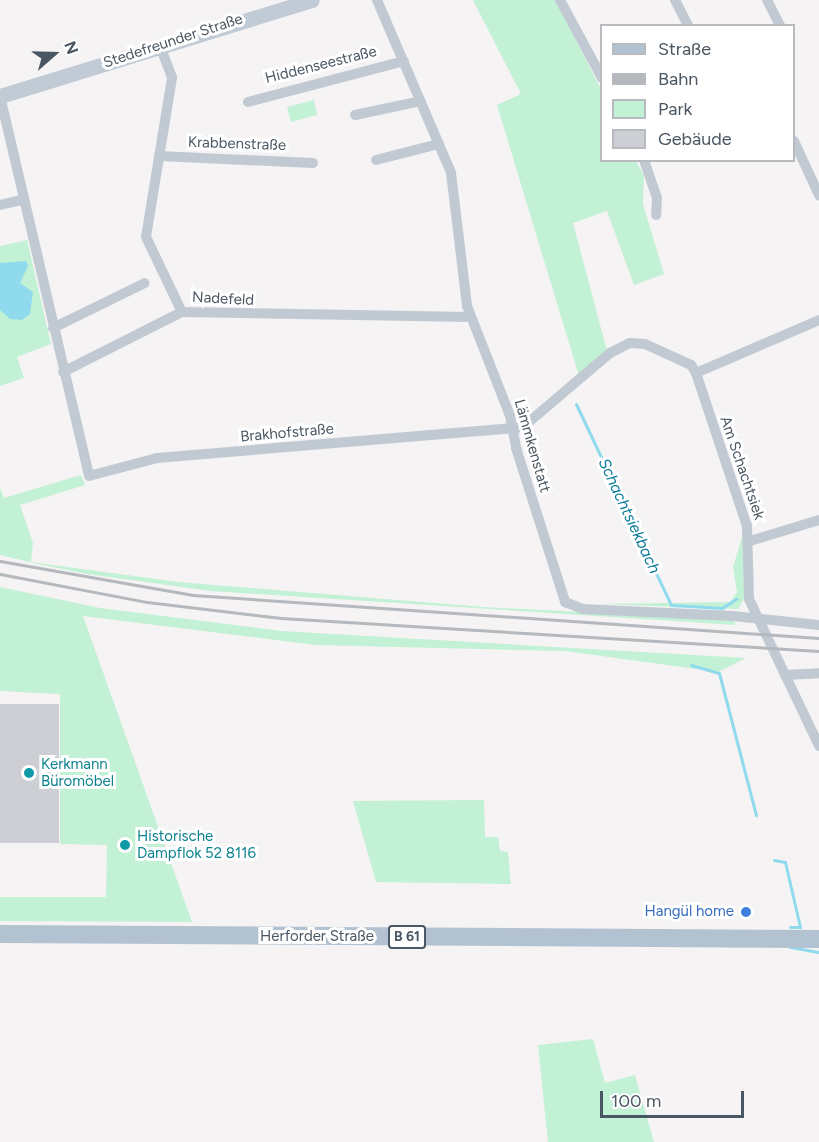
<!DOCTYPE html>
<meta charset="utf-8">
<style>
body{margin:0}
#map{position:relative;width:819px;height:1142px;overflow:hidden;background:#f5f3f3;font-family:Figtree,sans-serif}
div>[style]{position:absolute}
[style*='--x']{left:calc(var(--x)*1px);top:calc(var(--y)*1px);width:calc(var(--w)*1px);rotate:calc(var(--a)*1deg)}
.green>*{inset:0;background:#c3f1d5}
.water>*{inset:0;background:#90daee}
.stream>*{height:3px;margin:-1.5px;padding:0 1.5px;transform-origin:1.5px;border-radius:1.5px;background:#90daee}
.building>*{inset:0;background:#cdcfd5}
.street>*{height:10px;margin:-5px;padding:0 5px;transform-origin:5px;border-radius:5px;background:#c1cad2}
.secondary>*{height:15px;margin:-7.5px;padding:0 7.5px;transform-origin:7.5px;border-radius:7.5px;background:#c1cbd6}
.primary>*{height:18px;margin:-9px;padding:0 9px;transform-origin:9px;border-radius:9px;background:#b3c2d1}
.rail>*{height:3px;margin:-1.5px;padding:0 1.5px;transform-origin:1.5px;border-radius:1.5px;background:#b5b8bd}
.dots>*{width:16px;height:16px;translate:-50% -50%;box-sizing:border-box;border:3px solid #fff;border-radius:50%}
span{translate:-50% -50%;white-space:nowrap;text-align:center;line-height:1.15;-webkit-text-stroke:6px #fff;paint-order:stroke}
.shield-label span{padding:2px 4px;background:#fff;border:2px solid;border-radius:4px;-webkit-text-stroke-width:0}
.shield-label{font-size:14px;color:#4a5661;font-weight:700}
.street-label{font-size:15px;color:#4a5661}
.culture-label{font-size:15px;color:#0d838f}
.left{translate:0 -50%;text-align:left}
.shop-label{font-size:15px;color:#366cbe}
.right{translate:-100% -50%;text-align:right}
.water-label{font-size:16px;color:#0c7c9b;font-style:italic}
.legend{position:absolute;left:600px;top:24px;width:195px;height:138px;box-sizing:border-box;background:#fff;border:2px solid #b7bbc0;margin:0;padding:8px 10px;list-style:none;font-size:18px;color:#4a5661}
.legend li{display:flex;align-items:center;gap:12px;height:30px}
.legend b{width:30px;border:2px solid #b7bbc0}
.north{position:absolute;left:24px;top:24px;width:60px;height:60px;-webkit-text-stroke:4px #fff;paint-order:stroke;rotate:70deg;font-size:16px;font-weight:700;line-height:24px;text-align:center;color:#4a5661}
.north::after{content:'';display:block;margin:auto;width:21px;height:27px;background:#4a5661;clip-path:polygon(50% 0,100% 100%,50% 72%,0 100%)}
.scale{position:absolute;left:600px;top:1091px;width:144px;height:27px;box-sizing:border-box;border:3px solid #4a5661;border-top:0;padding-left:8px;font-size:18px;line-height:21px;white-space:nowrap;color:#4a5661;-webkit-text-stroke:4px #fff;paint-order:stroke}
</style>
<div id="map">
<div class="green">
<div style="clip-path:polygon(473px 0,555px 0,601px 89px,602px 160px,636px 161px,644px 176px,643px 204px,664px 274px,634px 285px,607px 211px,573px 223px,607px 351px,579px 376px,497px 105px,521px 94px)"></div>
<div style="clip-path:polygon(314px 100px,317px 115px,291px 122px,287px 107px)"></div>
<div style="clip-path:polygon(27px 240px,51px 344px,17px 357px,24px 378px,0 386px,0 246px)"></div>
<div style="clip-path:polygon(81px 475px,85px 485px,20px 505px,33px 543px,31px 562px,178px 582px,483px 607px,734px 620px,736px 625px,211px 591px,87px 574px,38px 564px,0 555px,0 488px,4px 498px)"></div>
<div style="clip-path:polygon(743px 534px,744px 599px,738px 609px,598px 604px,730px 602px,737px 592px,733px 567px)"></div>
<div style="clip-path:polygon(0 587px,100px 608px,281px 631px,746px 658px,718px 672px,565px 651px,316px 645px,83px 616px,192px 922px,0 921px,0 897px,106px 897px,107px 845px,60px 844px,60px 694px,0 691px)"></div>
<div style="clip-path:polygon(484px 800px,485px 837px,498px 837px,500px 851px,508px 852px,511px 884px,376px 882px,353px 801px)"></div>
<div style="clip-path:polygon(593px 1039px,605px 1083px,635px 1075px,654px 1142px,548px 1142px,538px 1045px)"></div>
</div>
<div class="water">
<div style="clip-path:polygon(26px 261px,28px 266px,20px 283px,33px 292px,30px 314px,22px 320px,10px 319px,0 310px,0 263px)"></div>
</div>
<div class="stream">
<div style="--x:576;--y:404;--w:222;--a:64.7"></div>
<div style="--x:671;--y:605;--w:51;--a:3.4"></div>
<div style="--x:722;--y:608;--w:17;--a:-33"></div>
<div style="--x:691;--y:665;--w:29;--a:16"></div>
<div style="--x:719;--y:673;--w:147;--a:75.4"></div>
<div style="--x:774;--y:860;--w:11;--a:10"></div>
<div style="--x:785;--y:862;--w:67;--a:77"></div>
<div style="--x:800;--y:927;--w:10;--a:180"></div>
<div style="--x:790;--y:947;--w:29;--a:10"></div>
</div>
<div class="building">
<div style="clip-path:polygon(0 704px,59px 704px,59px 843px,0 843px)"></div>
</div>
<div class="street">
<div style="--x:377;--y:0;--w:188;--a:66.8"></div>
<div style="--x:451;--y:173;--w:134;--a:83.1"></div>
<div style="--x:467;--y:306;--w:118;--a:68.6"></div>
<div style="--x:510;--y:416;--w:33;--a:79"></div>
<div style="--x:516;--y:448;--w:162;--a:72.3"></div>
<div style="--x:565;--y:602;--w:19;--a:21"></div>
<div style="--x:583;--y:609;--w:150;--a:2.7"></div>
<div style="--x:733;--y:616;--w:86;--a:6"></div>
<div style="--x:560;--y:0;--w:89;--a:61.7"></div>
<div style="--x:675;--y:0;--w:29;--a:63"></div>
<div style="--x:767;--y:0;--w:29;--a:63"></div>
<div style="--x:160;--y:46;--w:34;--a:69"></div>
<div style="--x:172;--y:78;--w:161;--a:99.3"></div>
<div style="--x:146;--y:237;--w:83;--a:64.4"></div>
<div style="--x:182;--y:312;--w:288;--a:1"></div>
<div style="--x:0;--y:96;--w:390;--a:76.8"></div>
<div style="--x:89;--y:476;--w:70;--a:-14.8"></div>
<div style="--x:157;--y:458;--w:367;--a:-4.8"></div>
<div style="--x:523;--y:427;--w:114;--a:-40.4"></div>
<div style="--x:610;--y:353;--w:22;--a:-27"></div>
<div style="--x:630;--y:343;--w:15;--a:4"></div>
<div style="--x:645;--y:344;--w:51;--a:24.5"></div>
<div style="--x:691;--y:365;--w:9;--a:58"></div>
<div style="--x:696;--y:373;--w:161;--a:71.6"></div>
<div style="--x:747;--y:526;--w:73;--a:88.4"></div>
<div style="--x:749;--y:599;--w:163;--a:64.5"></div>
<div style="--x:248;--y:102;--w:161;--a:-14.7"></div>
<div style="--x:355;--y:115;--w:67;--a:-12"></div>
<div style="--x:794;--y:141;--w:60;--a:65.2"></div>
<div style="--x:159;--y:156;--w:154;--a:2.6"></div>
<div style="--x:376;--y:160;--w:65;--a:-14.3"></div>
<div style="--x:644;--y:160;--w:40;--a:71.1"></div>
<div style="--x:657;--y:198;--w:17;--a:93"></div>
<div style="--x:0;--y:205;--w:23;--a:-13"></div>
<div style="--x:53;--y:328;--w:102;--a:-26.1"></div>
<div style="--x:63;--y:372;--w:133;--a:-26.8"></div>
<div style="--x:696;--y:373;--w:134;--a:-23.3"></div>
<div style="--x:750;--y:541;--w:72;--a:-16.9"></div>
<div style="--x:785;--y:675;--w:34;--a:-3"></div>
</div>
<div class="secondary">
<div style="--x:0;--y:96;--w:326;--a:-17.1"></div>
</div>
<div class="primary">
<div style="--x:0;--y:934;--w:819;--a:0.35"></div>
</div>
<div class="rail">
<div style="--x:0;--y:561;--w:196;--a:10"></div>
<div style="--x:193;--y:595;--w:627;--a:3.93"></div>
<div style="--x:0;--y:574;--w:150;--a:10.8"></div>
<div style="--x:147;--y:602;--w:135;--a:6.8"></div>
<div style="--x:281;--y:618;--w:539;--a:3.51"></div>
</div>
<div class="dots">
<div style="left:29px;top:773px;background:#0f9aa8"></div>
<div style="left:125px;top:845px;background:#0f9aa8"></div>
<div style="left:746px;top:912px;background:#3f7fe0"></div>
</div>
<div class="shield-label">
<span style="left:407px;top:937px">B 61</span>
</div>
<div class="street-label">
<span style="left:173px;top:41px;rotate:-18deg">Stedefreunder Straße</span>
<span style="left:321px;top:65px;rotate:-14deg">Hiddenseestraße</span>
<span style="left:237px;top:144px;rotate:2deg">Krabbenstraße</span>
<span style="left:223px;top:299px;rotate:3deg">Nadefeld</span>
<span style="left:287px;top:433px;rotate:-5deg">Brakhofstraße</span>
<span style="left:532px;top:446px;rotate:74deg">Lämmkenstatt</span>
<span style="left:742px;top:468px;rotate:71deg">Am Schachtsiek</span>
<span style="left:317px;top:937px">Herforder Straße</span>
</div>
<div class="culture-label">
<span class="left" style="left:41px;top:773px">Kerkmann<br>Büromöbel</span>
<span class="left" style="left:137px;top:845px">Historische<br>Dampflok 52 8116</span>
</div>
<div class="shop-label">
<span class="right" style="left:734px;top:912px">Hangül home</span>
</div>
<div class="water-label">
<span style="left:629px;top:516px;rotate:65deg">Schachtsiekbach</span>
</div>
<ul class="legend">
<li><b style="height:8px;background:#b3c2d1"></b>Straße</li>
<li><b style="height:8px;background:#b5b8bd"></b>Bahn</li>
<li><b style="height:16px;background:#c3f1d5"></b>Park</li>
<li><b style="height:16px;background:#cdcfd5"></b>Gebäude</li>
</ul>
<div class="north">N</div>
<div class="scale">100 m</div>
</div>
